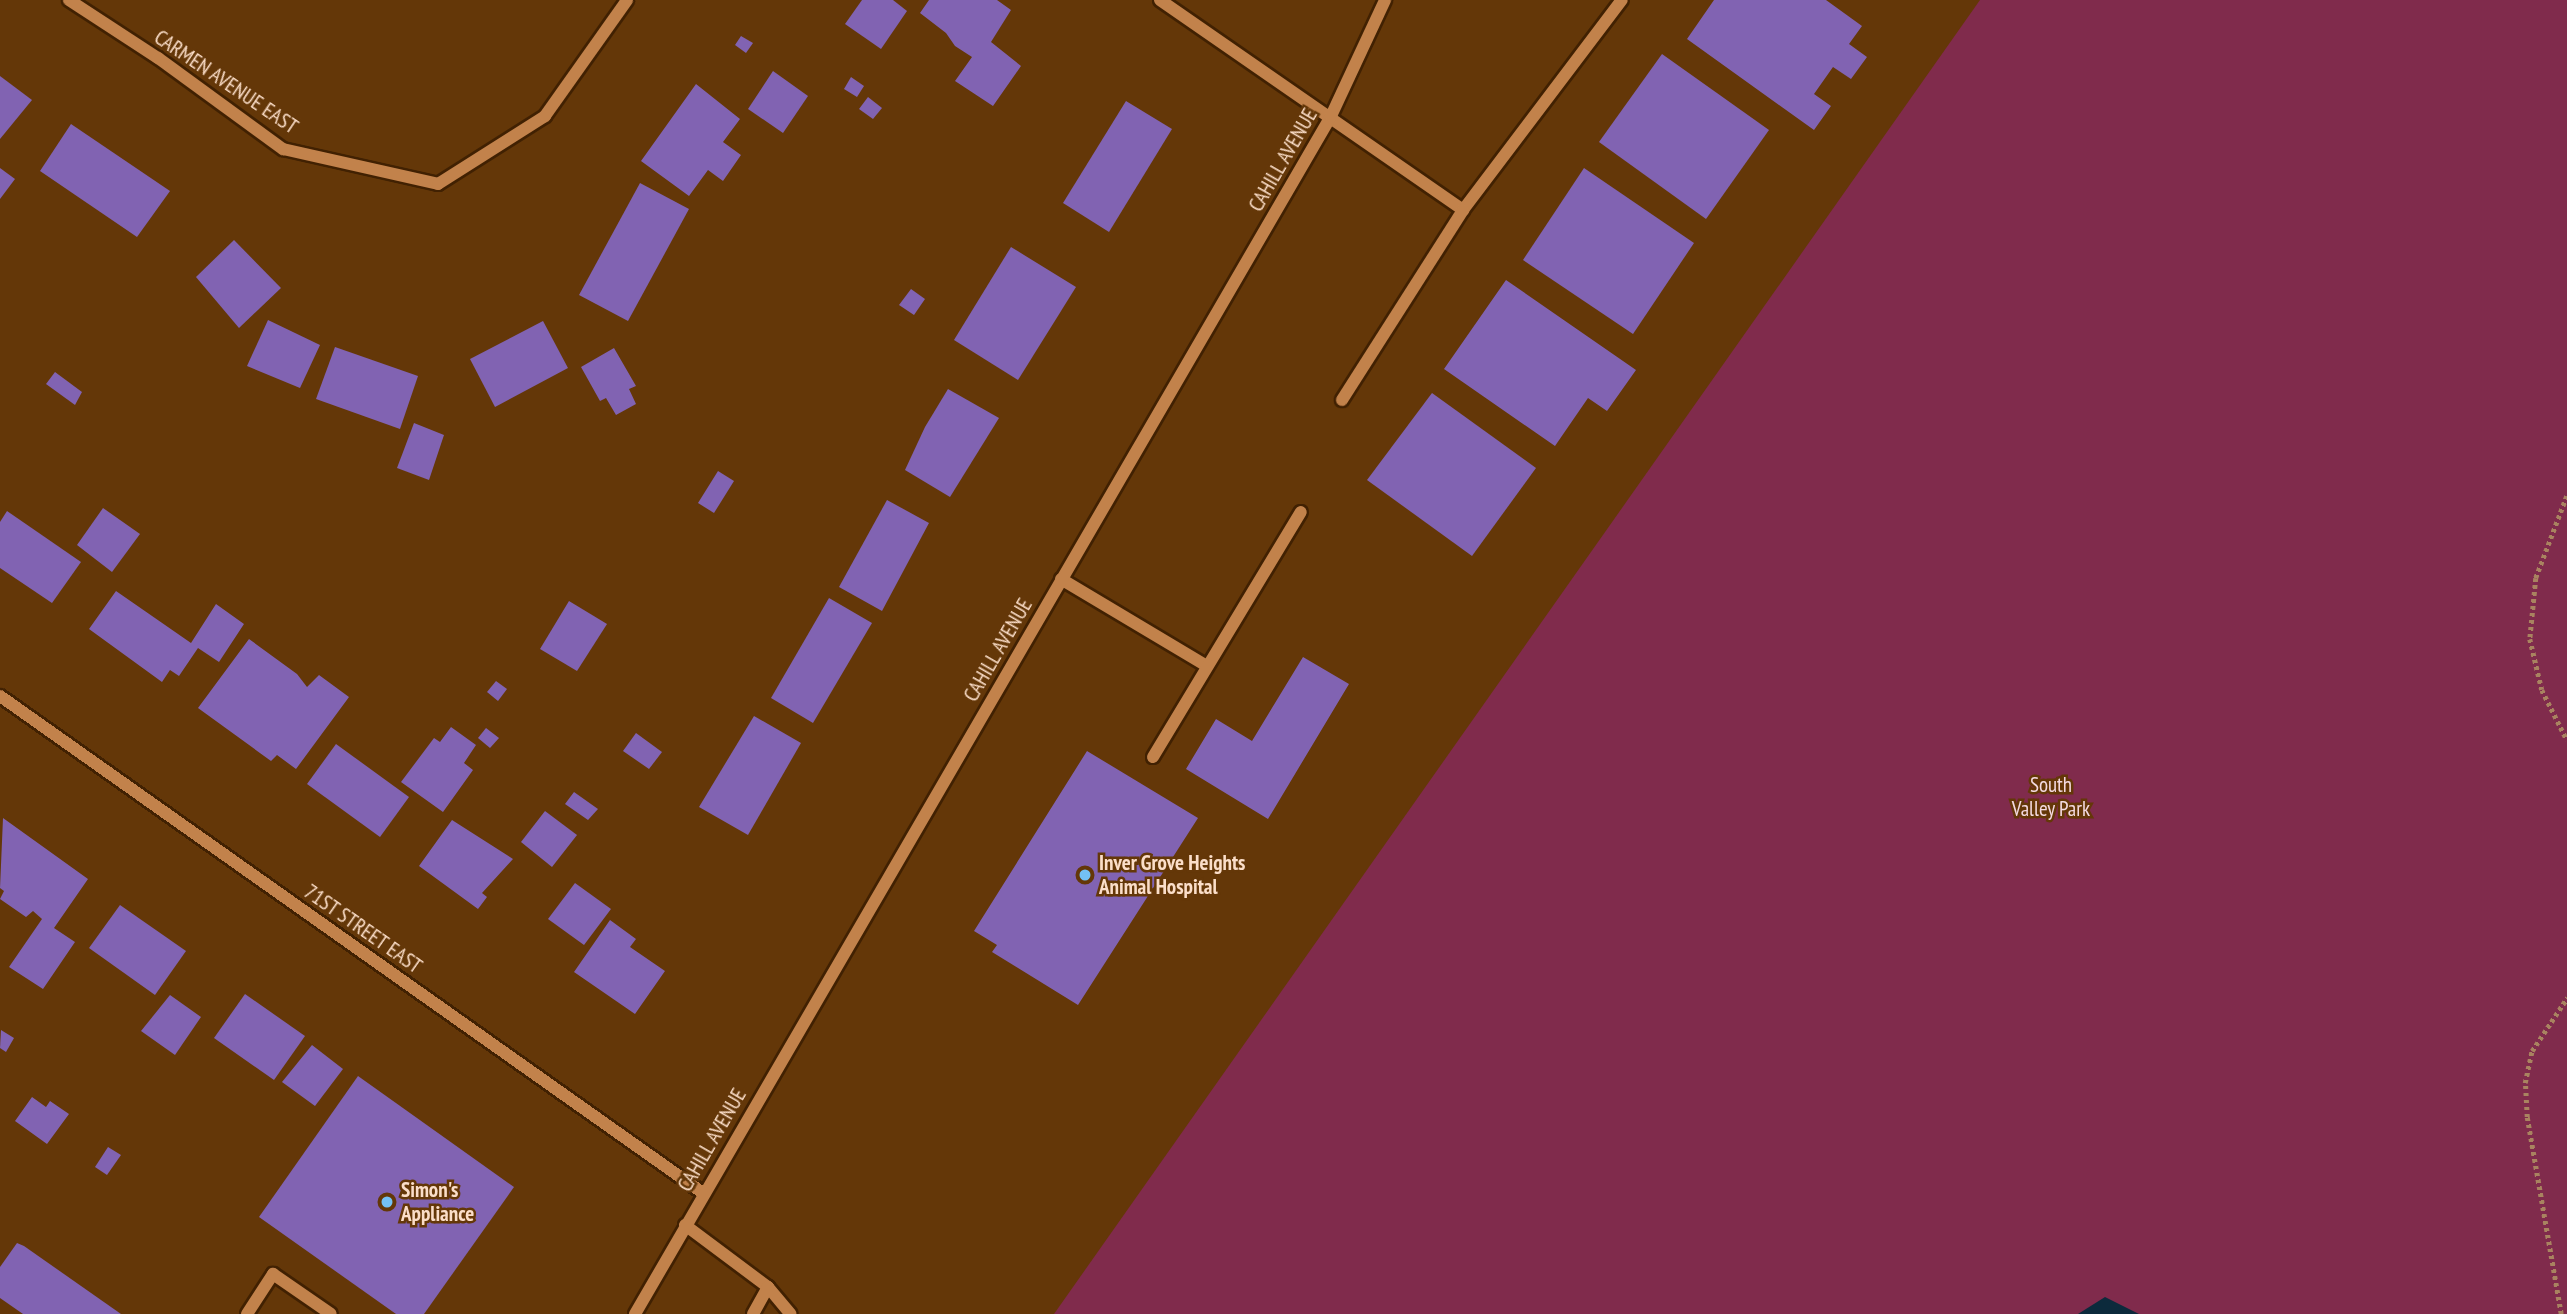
<!DOCTYPE html>
<style>
body{margin:0}
#map{position:relative;width:2567px;height:1314px;overflow:hidden;background:#643708;font-family:"PT Sans Narrow",sans-serif}
div>[style]{position:absolute}
[style*='--x']{left:calc(var(--x)*1px);top:calc(var(--y)*1px);width:calc(var(--w)*1px);rotate:calc(var(--a)*1deg)}
.green>*{inset:0;background:#802b4c}
.water>*{inset:0;background:#0c2a3c}
.building>*{inset:0;background:#8163b2}
.path>*{height:4.5px;margin-top:-2.25px;transform-origin:0;background:repeating-linear-gradient(90deg,#a98360 0 3.5px,transparent 0 7px)}
.roads{filter:drop-shadow(2px 0 #412102) drop-shadow(-2px 0 #412102) drop-shadow(0 2px #412102) drop-shadow(0 -2px #412102)}
.minor>*{height:12px;margin:-6px;padding:0 6px;transform-origin:6px;border-radius:6px;background:#c2824b}
.dots>*{width:19px;height:19px;translate:-50% -50%;box-sizing:border-box;border:4px solid #643708;border-radius:50%}
span{translate:-50% -50%;white-space:nowrap;text-align:center;line-height:1.15;-webkit-text-stroke:5px #643708;paint-order:stroke}
.street-label{font-size:21px;color:#fbdec9}
.park-label{font-size:21px;color:#f4dae1}
.poi-label{font-size:21px;color:#fbdec9;font-weight:700}
.left{translate:0 -50%;text-align:left}
</style>
<div id="map">
<div class="green">
<div style="clip-path:polygon(1980px 0,2567px 0,2567px 1314px,1054px 1314px)"></div>
</div>
<div class="water">
<div style="clip-path:polygon(2105px 1297px,2139px 1314px,2078px 1314px)"></div>
</div>
<div class="building">
<div style="clip-path:polygon(862px 0,893px 0,907px 11px,881px 49px,845px 24px)"></div>
<div style="clip-path:polygon(929px 0,997px 0,1011px 10px,991px 42px,1021px 66px,993px 106px,955px 81px,972px 57px,955px 46px,946px 33px,920px 13px)"></div>
<div style="clip-path:polygon(1714px 0,1826px 0,1862px 26px,1849px 44px,1867px 57px,1851px 79px,1833px 67px,1814px 94px,1831px 106px,1814px 130px,1687px 39px)"></div>
<div style="clip-path:polygon(741px 36px,753px 43px,746px 53px,735px 45px)"></div>
<div style="clip-path:polygon(1662px 54px,1769px 130px,1706px 219px,1599px 142px)"></div>
<div style="clip-path:polygon(773px 71px,808px 96px,783px 133px,748px 109px)"></div>
<div style="clip-path:polygon(0 76px,32px 100px,0 139px)"></div>
<div style="clip-path:polygon(851px 77px,864px 86px,857px 97px,844px 89px)"></div>
<div style="clip-path:polygon(696px 84px,740px 119px,723px 142px,741px 155px,723px 181px,708px 170px,689px 196px,641px 161px)"></div>
<div style="clip-path:polygon(868px 97px,882px 108px,873px 119px,859px 109px)"></div>
<div style="clip-path:polygon(1126px 101px,1172px 129px,1109px 232px,1063px 203px)"></div>
<div style="clip-path:polygon(71px 124px,170px 191px,137px 237px,40px 171px)"></div>
<div style="clip-path:polygon(0 168px,15px 179px,0 199px)"></div>
<div style="clip-path:polygon(1584px 168px,1694px 243px,1633px 334px,1523px 260px)"></div>
<div style="clip-path:polygon(640px 183px,689px 209px,628px 321px,579px 295px)"></div>
<div style="clip-path:polygon(234px 240px,281px 288px,239px 328px,196px 277px)"></div>
<div style="clip-path:polygon(1011px 247px,1076px 287px,1018px 380px,954px 340px)"></div>
<div style="clip-path:polygon(1506px 280px,1636px 370px,1607px 411px,1588px 398px,1555px 446px,1444px 369px)"></div>
<div style="clip-path:polygon(911px 289px,925px 299px,914px 315px,899px 305px)"></div>
<div style="clip-path:polygon(268px 320px,320px 345px,300px 388px,247px 366px)"></div>
<div style="clip-path:polygon(543px 321px,568px 368px,495px 407px,470px 359px)"></div>
<div style="clip-path:polygon(335px 347px,418px 376px,400px 429px,316px 399px)"></div>
<div style="clip-path:polygon(614px 348px,636px 386px,629px 389px,636px 404px,616px 415px,606px 398px,600px 401px,581px 367px)"></div>
<div style="clip-path:polygon(55px 372px,82px 392px,75px 405px,46px 384px)"></div>
<div style="clip-path:polygon(948px 389px,999px 418px,950px 497px,905px 470px,925px 427px)"></div>
<div style="clip-path:polygon(1432px 393px,1536px 468px,1472px 556px,1367px 480px)"></div>
<div style="clip-path:polygon(414px 423px,444px 435px,429px 480px,397px 468px)"></div>
<div style="clip-path:polygon(718px 471px,734px 481px,714px 513px,698px 503px)"></div>
<div style="clip-path:polygon(887px 500px,929px 523px,882px 611px,839px 587px)"></div>
<div style="clip-path:polygon(103px 508px,140px 534px,112px 572px,77px 545px)"></div>
<div style="clip-path:polygon(7px 511px,81px 562px,52px 603px,0 568px,0 522px)"></div>
<div style="clip-path:polygon(116px 591px,191px 643px,216px 604px,244px 624px,219px 662px,198px 648px,179px 676px,170px 670px,162px 682px,89px 629px)"></div>
<div style="clip-path:polygon(829px 598px,872px 623px,813px 723px,771px 698px)"></div>
<div style="clip-path:polygon(569px 601px,607px 624px,577px 671px,540px 649px)"></div>
<div style="clip-path:polygon(249px 639px,297px 674px,307px 687px,319px 675px,349px 697px,296px 769px,277px 755px,271px 761px,198px 708px)"></div>
<div style="clip-path:polygon(1303px 657px,1349px 684px,1268px 819px,1186px 769px,1216px 719px,1252px 741px)"></div>
<div style="clip-path:polygon(496px 681px,507px 689px,498px 701px,487px 692px)"></div>
<div style="clip-path:polygon(754px 716px,801px 743px,748px 835px,699px 807px)"></div>
<div style="clip-path:polygon(451px 727px,476px 745px,464px 763px,473px 770px,443px 812px,401px 782px,434px 738px,440px 742px)"></div>
<div style="clip-path:polygon(486px 728px,499px 738px,490px 748px,478px 738px)"></div>
<div style="clip-path:polygon(636px 733px,662px 752px,649px 769px,623px 751px)"></div>
<div style="clip-path:polygon(336px 744px,409px 797px,380px 837px,307px 784px)"></div>
<div style="clip-path:polygon(1087px 751px,1198px 818px,1078px 1005px,992px 952px,997px 945px,974px 931px)"></div>
<div style="clip-path:polygon(574px 792px,598px 809px,588px 820px,565px 804px)"></div>
<div style="clip-path:polygon(545px 811px,577px 835px,552px 867px,521px 842px)"></div>
<div style="clip-path:polygon(3px 818px,88px 879px,54px 928px,75px 942px,43px 989px,9px 967px,42px 919px,33px 911px,26px 917px,0 899px,4px 891px,0 888px)"></div>
<div style="clip-path:polygon(452px 820px,513px 859px,482px 893px,487px 897px,478px 909px,419px 866px)"></div>
<div style="clip-path:polygon(575px 883px,611px 909px,584px 945px,548px 919px)"></div>
<div style="clip-path:polygon(120px 905px,186px 951px,155px 995px,89px 948px)"></div>
<div style="clip-path:polygon(610px 920px,636px 939px,630px 947px,665px 971px,635px 1014px,574px 972px)"></div>
<div style="clip-path:polygon(245px 994px,305px 1036px,274px 1080px,214px 1038px)"></div>
<div style="clip-path:polygon(170px 995px,201px 1017px,175px 1055px,141px 1031px)"></div>
<div style="clip-path:polygon(1px 1030px,14px 1038px,6px 1052px,0 1048px)"></div>
<div style="clip-path:polygon(312px 1045px,343px 1069px,315px 1106px,282px 1082px)"></div>
<div style="clip-path:polygon(358px 1076px,514px 1187px,424px 1314px,396px 1314px,259px 1217px)"></div>
<div style="clip-path:polygon(32px 1097px,46px 1107px,50px 1101px,69px 1114px,47px 1144px,15px 1121px)"></div>
<div style="clip-path:polygon(108px 1147px,121px 1155px,107px 1175px,95px 1167px)"></div>
<div style="clip-path:polygon(17px 1243px,24px 1246px,121px 1314px,23px 1314px,0 1298px,0 1267px)"></div>
</div>
<div class="path">
<div style="--x:2567;--y:496;--w:88;--a:110.7"></div>
<div style="--x:2536;--y:578;--w:61;--a:95.6"></div>
<div style="--x:2530;--y:639;--w:52;--a:76.8"></div>
<div style="--x:2542;--y:690;--w:56;--a:63.4"></div>
<div style="--x:2561;--y:1314;--w:200;--a:-99.8"></div>
<div style="--x:2527;--y:1117;--w:34;--a:-93"></div>
<div style="--x:2525;--y:1083;--w:33;--a:-78"></div>
<div style="--x:2532;--y:1051;--w:64;--a:-56.6"></div>
</div>
<div class="roads">
<div class="minor">
<div style="--x:69;--y:0;--w:106;--a:33.1"></div>
<div style="--x:158;--y:58;--w:155;--a:36.1"></div>
<div style="--x:283;--y:149;--w:159;--a:12.7"></div>
<div style="--x:438;--y:184;--w:127;--a:-32.4"></div>
<div style="--x:545;--y:116;--w:142;--a:-54.7"></div>
<div style="--x:1160;--y:0;--w:369;--a:34.7"></div>
<div style="--x:1463;--y:210;--w:263;--a:-52.9"></div>
<div style="--x:1342;--y:400;--w:225;--a:-57.5"></div>
<div style="--x:1061;--y:579;--w:170;--a:30.8"></div>
<div style="--x:0;--y:696;--w:861;--a:35.26"></div>
<div style="--x:1153;--y:757;--w:286;--a:-58.9"></div>
<div style="--x:685;--y:1225;--w:104;--a:36.8"></div>
<div style="--x:768;--y:1287;--w:35;--a:50"></div>
<div style="--x:247;--y:1314;--w:48;--a:-57"></div>
<div style="--x:273;--y:1274;--w:70;--a:34.6"></div>
<div style="--x:635;--y:1314;--w:1386;--a:-59.84"></div>
<div style="--x:1331;--y:116;--w:128;--a:-65"></div>
<div style="--x:753;--y:1314;--w:31;--a:-61"></div>
</div>
</div>
<div class="dots">
<div style="left:1085px;top:875px;background:#73c1f5"></div>
<div style="left:387px;top:1202px;background:#73c1f5"></div>
</div>
<div class="street-label">
<span style="left:226px;top:82px;rotate:34deg">CARMEN AVENUE EAST</span>
<span style="left:1283px;top:160px;rotate:-60deg">CAHILL AVENUE</span>
<span style="left:998px;top:650px;rotate:-60deg">CAHILL AVENUE</span>
<span style="left:363px;top:929px;rotate:35deg">71ST STREET EAST</span>
<span style="left:712px;top:1140px;rotate:-60deg">CAHILL AVENUE</span>
</div>
<div class="park-label">
<span style="left:2051px;top:797px">South<br>Valley Park</span>
</div>
<div class="poi-label">
<span class="left" style="left:1099px;top:875px">Inver Grove Heights<br>Animal Hospital</span>
<span class="left" style="left:401px;top:1202px">Simon's<br>Appliance</span>
</div>
</div>
